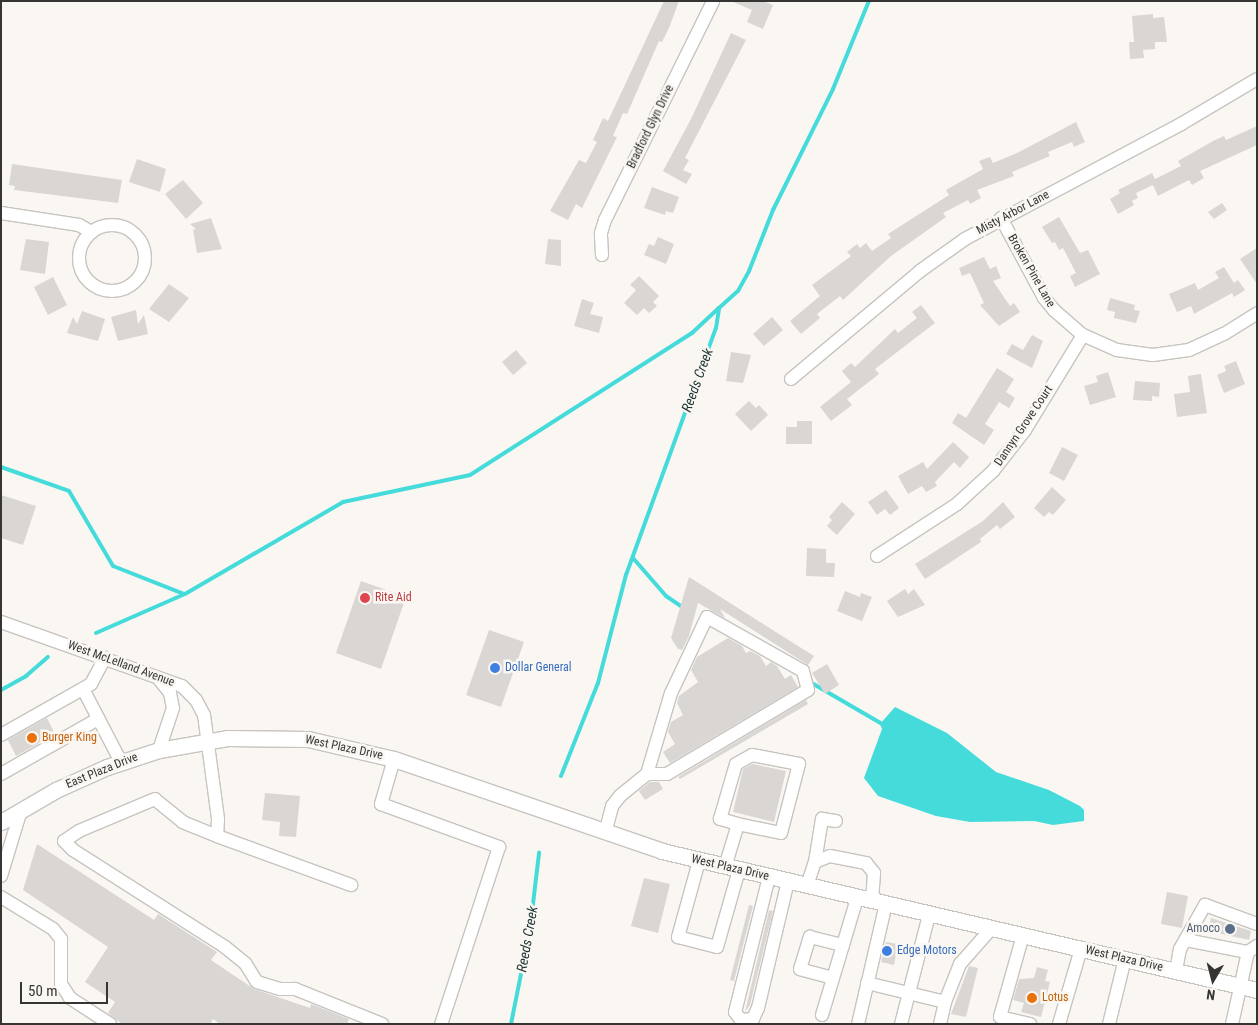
<!DOCTYPE html>
<style>
body{margin:0}
#map{position:relative;width:1258px;height:1025px;overflow:hidden;background:#faf7f3;font-family:"Roboto Condensed",sans-serif}
div>[style]{position:absolute}
[style*='--x']{left:calc(var(--x)*1px);top:calc(var(--y)*1px);width:calc(var(--w)*1px);rotate:calc(var(--a)*1deg)}
.water>*{inset:0;background:#45dbdb}
.stream>*{height:4px;margin:-2px;padding:0 2px;transform-origin:2px;border-radius:2px;background:#45dbdb}
.building>*{inset:0;background:#d9d6d3}
.roads{filter:drop-shadow(1px 0 #c7c4c0) drop-shadow(-1px 0 #c7c4c0) drop-shadow(0 1px #c7c4c0) drop-shadow(0 -1px #c7c4c0)}
.minor>*{height:12px;margin:-6px;padding:0 6px;transform-origin:6px;border-radius:6px;background:#fff}
.minor>.ring{margin:-6px;padding:0;box-sizing:content-box;background:none;border:12px solid #fff;border-radius:50%}
.major>*{height:15px;margin:-7.5px;padding:0 7.5px;transform-origin:7.5px;border-radius:7.5px;background:#fff}
.dots>*{width:14px;height:14px;translate:-50% -50%;box-sizing:border-box;border:2px solid #faf7f3;border-radius:50%}
span{translate:-50% -50%;white-space:nowrap;text-align:center;line-height:1.15;-webkit-text-stroke:5px #faf7f3;paint-order:stroke}
.street-label{font-size:12px;color:#363534}
.health-label{font-size:12px;color:#be3a42}
.left{translate:0 -50%;text-align:left}
.shop-label{font-size:12px;color:#366cbe}
.food-label{font-size:12px;color:#c56008}
.service-label{font-size:12px;color:#4e5e75}
.right{translate:-100% -50%;text-align:right}
.water-label{font-size:14px;color:#1d3635;font-style:italic}
.frame{position:absolute;inset:0;border:2px solid #363534;pointer-events:none}
.north{position:absolute;left:1188px;top:955px;width:50px;height:50px;-webkit-text-stroke:4px #faf7f3;paint-order:stroke;rotate:188deg;font-size:14px;font-weight:700;line-height:20px;text-align:center;color:#363534}
.north::after{content:'';display:block;margin:auto;width:18px;height:22px;background:#363534;clip-path:polygon(50% 0,100% 100%,50% 72%,0 100%)}
.scale{position:absolute;left:20px;top:982px;width:88px;height:22px;box-sizing:border-box;border:2px solid #363534;border-top:0;padding-left:6px;font-size:15px;line-height:18px;white-space:nowrap;color:#363534;-webkit-text-stroke:4px #faf7f3;paint-order:stroke}
</style>
<div id="map">
<div class="water">
<div style="clip-path:polygon(895px 707px,947px 733px,996px 772px,1049px 790px,1080px 806px,1084px 810px,1084px 821px,1053px 825px,1034px 821px,970px 822px,936px 816px,878px 796px,864px 778px,882px 729px,880px 724px)"></div>
</div>
<div class="stream">
<div style="--x:1;--y:467;--w:72;--a:19.4"></div>
<div style="--x:69;--y:491;--w:87;--a:59.6"></div>
<div style="--x:113;--y:566;--w:76;--a:21.5"></div>
<div style="--x:633;--y:558;--w:50;--a:49"></div>
<div style="--x:666;--y:596;--w:22;--a:34"></div>
<div style="--x:96;--y:633;--w:97;--a:-23.7"></div>
<div style="--x:185;--y:594;--w:183;--a:-30.2"></div>
<div style="--x:343;--y:502;--w:130;--a:-12"></div>
<div style="--x:470;--y:475;--w:264;--a:-32.6"></div>
<div style="--x:692;--y:333;--w:37;--a:-43"></div>
<div style="--x:810;--y:682;--w:86;--a:30.2"></div>
<div style="--x:1;--y:690;--w:29;--a:-29"></div>
<div style="--x:26;--y:676;--w:29;--a:-41"></div>
<div style="--x:561;--y:776;--w:100;--a:-68.3"></div>
<div style="--x:598;--y:683;--w:112;--a:-75.5"></div>
<div style="--x:626;--y:575;--w:263;--a:-70"></div>
<div style="--x:716;--y:328;--w:20;--a:-81"></div>
<div style="--x:719;--y:308;--w:25;--a:-42"></div>
<div style="--x:738;--y:291;--w:23;--a:-61"></div>
<div style="--x:749;--y:271;--w:66;--a:-68.5"></div>
<div style="--x:773;--y:210;--w:135;--a:-63.6"></div>
<div style="--x:833;--y:89;--w:95;--a:-67.8"></div>
<div style="--x:511;--y:1024;--w:97;--a:-78.7"></div>
<div style="--x:530;--y:929;--w:77;--a:-83.2"></div>
</div>
<div class="building">
<div style="clip-path:polygon(664px 1px,679px 1px,669px 28px,662px 42px,659px 41px,627px 114px,623px 113px,613px 136px,617px 137px,582px 208px,576px 204px,568px 220px,550px 211px,579px 160px,586px 163px,597px 142px,593px 140px,603px 118px,608px 121px)"></div>
<div style="clip-path:polygon(731px 1px,763px 1px,773px 5px,763px 29px,747px 22px,752px 10px)"></div>
<div style="clip-path:polygon(1153px 14px,1153px 18px,1164px 17px,1167px 42px,1155px 42px,1155px 49px,1143px 50px,1144px 58px,1130px 59px,1129px 42px,1134px 42px,1132px 16px)"></div>
<div style="clip-path:polygon(731px 33px,746px 40px,685px 158px,689px 160px,683px 170px,692px 174px,686px 184px,663px 171px,691px 119px)"></div>
<div style="clip-path:polygon(1076px 122px,1085px 142px,1074px 147px,1072px 142px,1048px 152px,1050px 156px,1012px 172px,1014px 176px,977px 190px,981px 198px,970px 204px,968px 200px,943px 213px,946px 217px,891px 256px,843px 300px,840px 296px,817px 314px,820px 318px,801px 334px,790px 321px,820px 296px,812px 285px,851px 256px,847px 252px,857px 244px,860px 248px,866px 243px,872px 251px,891px 238px,888px 234px,949px 195px,946px 190px,983px 169px,979px 161px,990px 157px,993px 163px,1017px 153px)"></div>
<div style="clip-path:polygon(1257px 126px,1257px 145px,1200px 171px,1204px 178px,1192px 185px,1189px 180px,1158px 196px,1153px 185px,1136px 193px,1138px 198px,1132px 201px,1134px 205px,1118px 214px,1110px 199px,1120px 193px,1118px 190px,1152px 173px,1155px 179px,1181px 166px,1178px 161px,1213px 141px,1224px 136px,1226px 140px)"></div>
<div style="clip-path:polygon(137px 159px,166px 169px,160px 192px,129px 182px)"></div>
<div style="clip-path:polygon(12px 164px,122px 180px,118px 203px,14px 190px,15px 186px,9px 185px)"></div>
<div style="clip-path:polygon(183px 180px,203px 203px,186px 219px,165px 194px)"></div>
<div style="clip-path:polygon(652px 187px,679px 197px,673px 213px,666px 211px,665px 215px,644px 208px)"></div>
<div style="clip-path:polygon(1222px 203px,1227px 210px,1214px 219px,1208px 212px)"></div>
<div style="clip-path:polygon(1059px 217px,1080px 253px,1088px 250px,1100px 274px,1075px 287px,1070px 276px,1076px 273px,1063px 248px,1059px 250px,1055px 242px,1052px 243px,1042px 227px)"></div>
<div style="clip-path:polygon(211px 218px,222px 249px,197px 253px,193px 230px,196px 229px,190px 224px)"></div>
<div style="clip-path:polygon(658px 237px,674px 244px,666px 264px,644px 255px,649px 244px,654px 246px)"></div>
<div style="clip-path:polygon(26px 239px,49px 242px,45px 274px,20px 270px)"></div>
<div style="clip-path:polygon(548px 239px,561px 240px,561px 266px,545px 264px)"></div>
<div style="clip-path:polygon(1257px 248px,1257px 284px,1240px 259px)"></div>
<div style="clip-path:polygon(984px 257px,990px 269px,996px 266px,1001px 278px,993px 281px,1010px 306px,1014px 303px,1020px 312px,999px 326px,980px 305px,984px 303px,970px 273px,962px 276px,959px 268px)"></div>
<div style="clip-path:polygon(1224px 267px,1234px 283px,1238px 280px,1245px 290px,1234px 297px,1232px 293px,1194px 314px,1191px 306px,1177px 312px,1169px 294px,1195px 283px,1198px 290px,1219px 278px,1215px 272px)"></div>
<div style="clip-path:polygon(639px 276px,659px 296px,653px 302px,657px 306px,649px 313px,644px 308px,637px 315px,624px 303px,636px 290px,630px 285px)"></div>
<div style="clip-path:polygon(53px 277px,67px 305px,48px 315px,34px 287px)"></div>
<div style="clip-path:polygon(169px 284px,189px 298px,169px 322px,149px 309px)"></div>
<div style="clip-path:polygon(1110px 298px,1135px 305px,1134px 310px,1140px 311px,1136px 323px,1114px 318px,1115px 312px,1107px 310px)"></div>
<div style="clip-path:polygon(582px 299px,594px 303px,590px 314px,603px 317px,599px 333px,574px 326px)"></div>
<div style="clip-path:polygon(921px 305px,935px 323px,875px 369px,879px 374px,847px 399px,852px 405px,831px 421px,820px 407px,851px 382px,842px 371px,851px 363px,855px 367px,895px 329px,898px 333px,917px 318px,912px 312px)"></div>
<div style="clip-path:polygon(136px 310px,138px 324px,144px 315px,148px 334px,118px 341px,111px 317px)"></div>
<div style="clip-path:polygon(82px 311px,105px 319px,98px 341px,67px 333px,73px 317px,77px 324px)"></div>
<div style="clip-path:polygon(772px 317px,783px 330px,764px 346px,753px 334px)"></div>
<div style="clip-path:polygon(1032px 335px,1043px 341px,1032px 368px,1006px 354px,1012px 344px,1023px 350px)"></div>
<div style="clip-path:polygon(516px 350px,527px 363px,513px 375px,502px 362px)"></div>
<div style="clip-path:polygon(731px 352px,751px 355px,743px 383px,726px 381px)"></div>
<div style="clip-path:polygon(1236px 361px,1245px 384px,1224px 393px,1217px 375px,1226px 371px,1224px 366px)"></div>
<div style="clip-path:polygon(997px 368px,1014px 379px,1006px 392px,1015px 398px,1009px 408px,999px 402px,985px 424px,994px 430px,984px 445px,952px 423px,958px 413px,966px 418px)"></div>
<div style="clip-path:polygon(1108px 372px,1116px 397px,1090px 405px,1084px 386px,1098px 382px,1096px 376px)"></div>
<div style="clip-path:polygon(1201px 374px,1207px 413px,1177px 417px,1174px 394px,1190px 392px,1188px 376px)"></div>
<div style="clip-path:polygon(1135px 381px,1160px 383px,1159px 397px,1152px 396px,1152px 401px,1133px 400px)"></div>
<div style="clip-path:polygon(749px 401px,756px 408px,759px 405px,768px 415px,751px 431px,735px 414px)"></div>
<div style="clip-path:polygon(797px 421px,812px 421px,812px 444px,786px 444px,786px 427px,797px 427px)"></div>
<div style="clip-path:polygon(953px 442px,969px 457px,960px 468px,954px 462px,935px 482px,937px 486px,926px 492px,922px 486px,908px 494px,898px 476px,923px 462px,927px 469px)"></div>
<div style="clip-path:polygon(1062px 447px,1078px 455px,1064px 481px,1049px 473px)"></div>
<div style="clip-path:polygon(1052px 487px,1066px 500px,1053px 515px,1049px 512px,1044px 517px,1034px 508px)"></div>
<div style="clip-path:polygon(886px 490px,899px 508px,890px 515px,885px 509px,877px 515px,868px 502px)"></div>
<div style="clip-path:polygon(1px 495px,36px 506px,23px 545px,1px 538px)"></div>
<div style="clip-path:polygon(842px 502px,855px 514px,837px 535px,827px 526px,832px 520px,829px 517px)"></div>
<div style="clip-path:polygon(1003px 502px,1015px 517px,1000px 529px,997px 525px,980px 539px,981px 542px,925px 579px,915px 564px,983px 521px)"></div>
<div style="clip-path:polygon(807px 548px,826px 549px,826px 563px,835px 563px,834px 577px,806px 576px)"></div>
<div style="clip-path:polygon(689px 577px,814px 656px,808px 665px,720px 609px,725px 618px,698px 603px,689px 636px,682px 650px,678px 649px,671px 638px)"></div>
<div style="clip-path:polygon(361px 581px,406px 597px,381px 669px,336px 653px)"></div>
<div style="clip-path:polygon(905px 589px,908px 594px,914px 589px,925px 605px,898px 617px,887px 601px)"></div>
<div style="clip-path:polygon(845px 591px,860px 597px,861px 593px,872px 597px,862px 621px,837px 611px)"></div>
<div style="clip-path:polygon(489px 630px,524px 642px,501px 707px,466px 695px)"></div>
<div style="clip-path:polygon(728px 638px,742px 646px,746px 653px,750px 651px,760px 656px,766px 666px,771px 662px,777px 666px,785px 679px,791px 675px,798px 687px,670px 763px,663px 752px,675px 744px,668px 732px,671px 722px,683px 715px,677px 703px,679px 696px,698px 682px,691px 670px,697px 657px)"></div>
<div style="clip-path:polygon(827px 664px,839px 685px,825px 694px,812px 673px)"></div>
<div style="clip-path:polygon(806px 700px,808px 704px,680px 779px,678px 777px)"></div>
<div style="clip-path:polygon(47px 718px,55px 734px,16px 756px,8px 740px)"></div>
<div style="clip-path:polygon(753px 764px,786px 771px,774px 822px,733px 812px,743px 769px)"></div>
<div style="clip-path:polygon(650px 782px,659px 782px,663px 789px,645px 800px,639px 791px)"></div>
<div style="clip-path:polygon(265px 793px,300px 796px,296px 837px,279px 836px,280px 822px,262px 820px)"></div>
<div style="clip-path:polygon(37px 844px,154px 920px,158px 914px,217px 952px,211px 960px,254px 989px,310px 1008px,311px 1004px,349px 1019px,347px 1024px,220px 1024px,213px 1019px,210px 1024px,122px 1024px,108px 1013px,115px 1002px,85px 982px,108px 947px,23px 890px)"></div>
<div style="clip-path:polygon(644px 878px,670px 884px,658px 933px,631px 926px)"></div>
<div style="clip-path:polygon(1167px 892px,1188px 896px,1182px 928px,1161px 924px)"></div>
<div style="clip-path:polygon(749px 905px,753px 906px,734px 981px,730px 980px)"></div>
<div style="clip-path:polygon(769px 910px,773px 911px,750px 1005px,745px 1012px)"></div>
<div style="clip-path:polygon(1211px 918px,1251px 931px,1249px 940px,1208px 931px)"></div>
<div style="clip-path:polygon(886px 942px,898px 944px,894px 965px,881px 962px)"></div>
<div style="clip-path:polygon(969px 966px,978px 968px,966px 1017px,951px 1014px)"></div>
<div style="clip-path:polygon(1037px 967px,1048px 970px,1045px 981px,1050px 982px,1041px 1017px,1021px 1012px,1024px 1003px,1013px 1000px,1019px 979px,1034px 978px)"></div>
</div>
<div class="roads">
<div class="minor">
<div style="--x:1;--y:213;--w:79;--a:8.7"></div>
<div style="--x:79;--y:225;--w:14;--a:30"></div>
<div style="--x:1001;--y:218;--w:91;--a:61.7"></div>
<div style="--x:1044;--y:298;--w:17;--a:50"></div>
<div style="--x:1055;--y:311;--w:37;--a:41"></div>
<div style="--x:1083;--y:335;--w:37;--a:24"></div>
<div style="--x:1117;--y:350;--w:36;--a:8"></div>
<div style="--x:1153;--y:355;--w:36;--a:-8"></div>
<div style="--x:1189;--y:350;--w:38;--a:-25"></div>
<div style="--x:1224;--y:334;--w:39;--a:-32"></div>
<div class="ring" style="left:79px;top:225px;width:54px;height:54px"></div>
<div style="--x:602;--y:255;--w:22;--a:-93"></div>
<div style="--x:601;--y:233;--w:14;--a:-73"></div>
<div style="--x:605;--y:220;--w:244;--a:-63.7"></div>
<div style="--x:791;--y:379;--w:168;--a:-39.9"></div>
<div style="--x:920;--y:271;--w:55;--a:-35.4"></div>
<div style="--x:965;--y:239;--w:245;--a:-28"></div>
<div style="--x:1181;--y:124;--w:88;--a:-30.6"></div>
<div style="--x:877;--y:556;--w:95;--a:-33"></div>
<div style="--x:957;--y:504;--w:49;--a:-42.5"></div>
<div style="--x:993;--y:471;--w:52;--a:-52"></div>
<div style="--x:1025;--y:430;--w:111;--a:-58.6"></div>
<div style="--x:1;--y:622;--w:192;--a:19.5"></div>
<div style="--x:182;--y:686;--w:20;--a:45"></div>
<div style="--x:196;--y:700;--w:17;--a:62"></div>
<div style="--x:204;--y:715;--w:105;--a:82.3"></div>
<div style="--x:218;--y:819;--w:17;--a:93"></div>
<div style="--x:217;--y:836;--w:37;--a:-158"></div>
<div style="--x:183;--y:822;--w:36;--a:-141"></div>
<div style="--x:155;--y:799;--w:82;--a:157.2"></div>
<div style="--x:79;--y:831;--w:18;--a:146"></div>
<div style="--x:64;--y:841;--w:13;--a:45"></div>
<div style="--x:73;--y:850;--w:180;--a:32.5"></div>
<div style="--x:225;--y:947;--w:26;--a:39"></div>
<div style="--x:245;--y:963;--w:22;--a:58"></div>
<div style="--x:257;--y:982;--w:24;--a:17"></div>
<div style="--x:280;--y:989;--w:15;--a:0"></div>
<div style="--x:295;--y:989;--w:94;--a:21.9"></div>
<div style="--x:158;--y:678;--w:19;--a:51"></div>
<div style="--x:170;--y:693;--w:15;--a:79"></div>
<div style="--x:173;--y:708;--w:44;--a:108.4"></div>
<div style="--x:83;--y:689;--w:82;--a:62.5"></div>
<div style="--x:1;--y:735;--w:103;--a:-29.5"></div>
<div style="--x:91;--y:684;--w:30;--a:-62"></div>
<div style="--x:394;--y:759;--w:47;--a:106.1"></div>
<div style="--x:381;--y:804;--w:126;--a:20"></div>
<div style="--x:499;--y:847;--w:186;--a:108.1"></div>
<div style="--x:1;--y:774;--w:112;--a:-29.6"></div>
<div style="--x:605;--y:833;--w:28;--a:-75"></div>
<div style="--x:612;--y:806;--w:14;--a:-51"></div>
<div style="--x:621;--y:795;--w:33;--a:-39"></div>
<div style="--x:647;--y:774;--w:20;--a:0"></div>
<div style="--x:667;--y:774;--w:164;--a:-30.8"></div>
<div style="--x:808;--y:690;--w:20;--a:-105"></div>
<div style="--x:803;--y:671;--w:110;--a:-150.6"></div>
<div style="--x:707;--y:617;--w:84;--a:115.3"></div>
<div style="--x:671;--y:693;--w:84;--a:106.5"></div>
<div style="--x:217;--y:836;--w:143;--a:20.1"></div>
<div style="--x:699;--y:861;--w:79;--a:105.4"></div>
<div style="--x:678;--y:937;--w:40;--a:14.4"></div>
<div style="--x:717;--y:947;--w:80;--a:-74.1"></div>
<div style="--x:815;--y:862;--w:44;--a:-80.8"></div>
<div style="--x:822;--y:819;--w:14;--a:8"></div>
<div style="--x:725;--y:867;--w:45;--a:-73.2"></div>
<div style="--x:738;--y:824;--w:19;--a:-164"></div>
<div style="--x:720;--y:819;--w:57;--a:-73.8"></div>
<div style="--x:736;--y:764;--w:18;--a:-29"></div>
<div style="--x:752;--y:755;--w:48;--a:10.8"></div>
<div style="--x:799;--y:764;--w:71;--a:104.6"></div>
<div style="--x:781;--y:833;--w:44;--a:-168.2"></div>
<div style="--x:1;--y:876;--w:69;--a:-73.1"></div>
<div style="--x:769;--y:877;--w:139;--a:104.1"></div>
<div style="--x:735;--y:1012;--w:10;--a:53"></div>
<div style="--x:741;--y:1020;--w:12;--a:-5"></div>
<div style="--x:753;--y:1019;--w:12;--a:-66"></div>
<div style="--x:758;--y:1008;--w:130;--a:-76.7"></div>
<div style="--x:807;--y:886;--w:25;--a:-72"></div>
<div style="--x:815;--y:862;--w:16;--a:-22"></div>
<div style="--x:830;--y:856;--w:37;--a:11"></div>
<div style="--x:866;--y:863;--w:13;--a:51"></div>
<div style="--x:874;--y:873;--w:28;--a:94"></div>
<div style="--x:1;--y:897;--w:61;--a:31.6"></div>
<div style="--x:53;--y:929;--w:13;--a:51"></div>
<div style="--x:61;--y:939;--w:45;--a:90"></div>
<div style="--x:61;--y:984;--w:17;--a:57"></div>
<div style="--x:70;--y:998;--w:48;--a:33"></div>
<div style="--x:1023;--y:935;--w:85;--a:105.7"></div>
<div style="--x:1000;--y:1017;--w:31;--a:13"></div>
<div style="--x:1186;--y:940;--w:63;--a:11"></div>
<div style="--x:1176;--y:971;--w:22;--a:-80"></div>
<div style="--x:1180;--y:949;--w:51;--a:-60.4"></div>
<div style="--x:1205;--y:905;--w:55;--a:20.1"></div>
<div style="--x:833;--y:978;--w:34;--a:-165"></div>
<div style="--x:800;--y:969;--w:34;--a:-73"></div>
<div style="--x:810;--y:937;--w:34;--a:14"></div>
<div style="--x:867;--y:983;--w:80;--a:13.7"></div>
<div style="--x:945;--y:1002;--w:41;--a:-68.5"></div>
<div style="--x:960;--y:964;--w:47;--a:-48.5"></div>
<div style="--x:822;--y:1015;--w:122;--a:-73.3"></div>
<div style="--x:858;--y:1024;--w:123;--a:-76.9"></div>
<div style="--x:901;--y:1024;--w:113;--a:-75.6"></div>
<div style="--x:940;--y:1024;--w:23;--a:-77"></div>
<div style="--x:1059;--y:1024;--w:78;--a:-73.7"></div>
<div style="--x:1109;--y:1024;--w:67;--a:-76.2"></div>
<div style="--x:1232;--y:1024;--w:74;--a:-77.5"></div>
<div style="--x:1248;--y:952;--w:11;--a:-34"></div>
</div>
<div class="major">
<div style="--x:1;--y:822;--w:64;--a:-30.2"></div>
<div style="--x:56;--y:790;--w:56;--a:-24.3"></div>
<div style="--x:107;--y:767;--w:55;--a:-18.1"></div>
<div style="--x:159;--y:750;--w:69;--a:-10"></div>
<div style="--x:227;--y:738;--w:81;--a:0.7"></div>
<div style="--x:308;--y:739;--w:88;--a:13.1"></div>
<div style="--x:394;--y:759;--w:283;--a:18.9"></div>
<div style="--x:662;--y:851;--w:611;--a:13.15"></div>
</div>
</div>
<div class="dots">
<div style="left:365px;top:598px;background:#e0444e"></div>
<div style="left:495px;top:668px;background:#3f7fe0"></div>
<div style="left:32px;top:738px;background:#e8710a"></div>
<div style="left:1230px;top:929px;background:#5c6f8a"></div>
<div style="left:887px;top:951px;background:#3f7fe0"></div>
<div style="left:1032px;top:998px;background:#e8710a"></div>
</div>
<div class="street-label">
<span style="left:651px;top:127px;rotate:-64deg">Bradford Glyn Drive</span>
<span style="left:1013px;top:213px;rotate:-28deg">Misty Arbor Lane</span>
<span style="left:1031px;top:271px;rotate:60deg">Broken Pine Lane</span>
<span style="left:1024px;top:426px;rotate:-56deg">Dannyn Grove Court</span>
<span style="left:121px;top:664px;rotate:20deg">West McLelland Avenue</span>
<span style="left:344px;top:748px;rotate:12deg">West Plaza Drive</span>
<span style="left:102px;top:771px;rotate:-22deg">East Plaza Drive</span>
<span style="left:730px;top:868px;rotate:13deg">West Plaza Drive</span>
<span style="left:1124px;top:959px;rotate:13deg">West Plaza Drive</span>
</div>
<div class="health-label">
<span class="left" style="left:375px;top:598px">Rite Aid</span>
</div>
<div class="shop-label">
<span class="left" style="left:505px;top:668px">Dollar General</span>
<span class="left" style="left:897px;top:951px">Edge Motors</span>
</div>
<div class="food-label">
<span class="left" style="left:42px;top:738px">Burger King</span>
<span class="left" style="left:1042px;top:998px">Lotus</span>
</div>
<div class="service-label">
<span class="right" style="left:1220px;top:929px">Amoco</span>
</div>
<div class="water-label">
<span style="left:697px;top:380px;rotate:-70deg">Reeds Creek</span>
<span style="left:527px;top:939px;rotate:-80deg">Reeds Creek</span>
</div>
<div class="frame"></div>
<div class="north">N</div>
<div class="scale">50 m</div>
</div>
